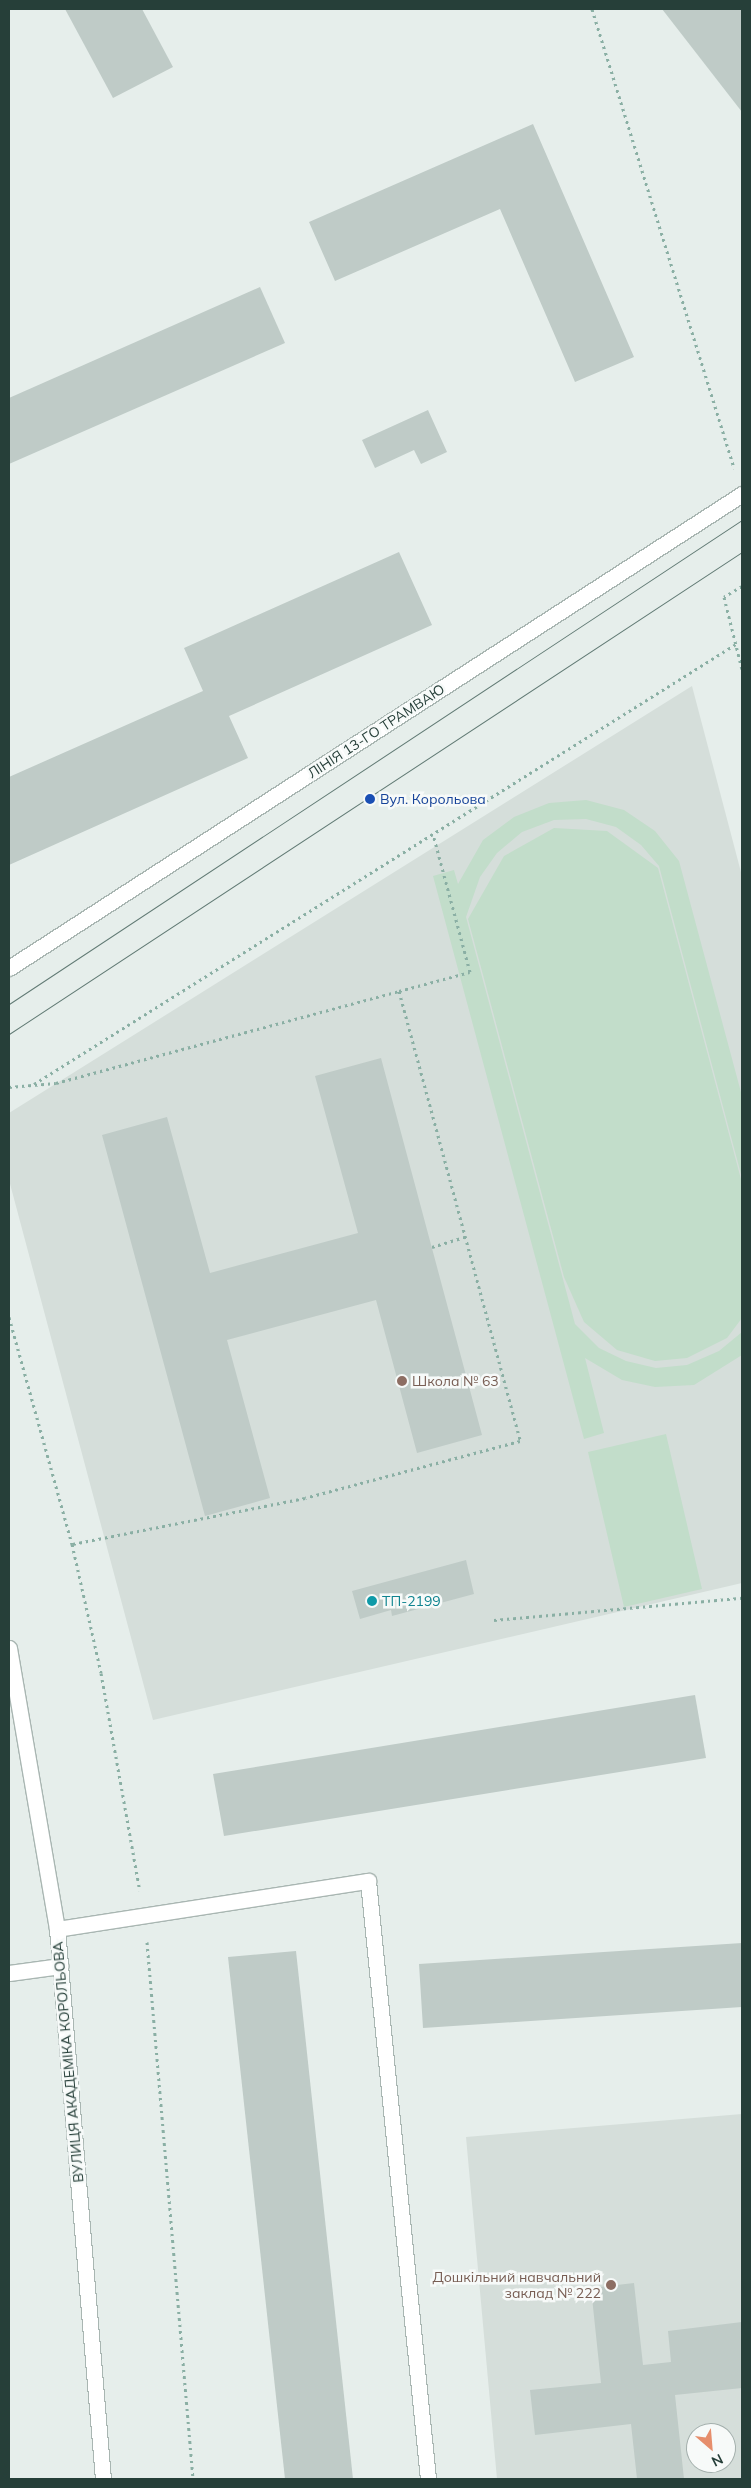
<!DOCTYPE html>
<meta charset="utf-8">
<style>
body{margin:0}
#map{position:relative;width:751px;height:2488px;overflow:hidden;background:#e6eeeb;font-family:Mulish,sans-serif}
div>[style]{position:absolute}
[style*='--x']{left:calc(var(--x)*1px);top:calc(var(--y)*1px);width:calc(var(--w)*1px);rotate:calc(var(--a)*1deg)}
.built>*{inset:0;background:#d5deda}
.green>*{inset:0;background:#c2ddca}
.building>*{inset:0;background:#bfcbc7}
.path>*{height:3px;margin-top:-1.5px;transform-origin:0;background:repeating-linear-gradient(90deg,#8aafa4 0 2.5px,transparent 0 6.5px)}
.roads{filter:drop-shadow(1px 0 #a9b6b2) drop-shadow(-1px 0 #a9b6b2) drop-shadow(0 1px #a9b6b2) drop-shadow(0 -1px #a9b6b2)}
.lane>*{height:15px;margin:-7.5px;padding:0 7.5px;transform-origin:7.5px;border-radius:7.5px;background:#fff}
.street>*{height:15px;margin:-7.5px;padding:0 7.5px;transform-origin:7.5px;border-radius:7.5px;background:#fff}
.secondary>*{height:15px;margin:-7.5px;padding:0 7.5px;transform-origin:7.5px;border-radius:7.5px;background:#fff}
.tram>*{height:1px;margin:-0.5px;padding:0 0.5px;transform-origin:0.5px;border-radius:0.5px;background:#617a74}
.dots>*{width:14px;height:14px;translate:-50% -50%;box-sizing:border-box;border:2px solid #f7faf9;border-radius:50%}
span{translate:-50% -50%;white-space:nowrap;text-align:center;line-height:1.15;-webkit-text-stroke:5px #f7faf9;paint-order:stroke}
.street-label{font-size:14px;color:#263f39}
.transit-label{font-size:14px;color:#164399}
.left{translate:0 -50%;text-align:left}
.education-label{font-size:14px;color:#785e54}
.right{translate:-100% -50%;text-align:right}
.culture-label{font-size:14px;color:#0d838f}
.frame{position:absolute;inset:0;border:10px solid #263f39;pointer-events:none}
.north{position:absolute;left:686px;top:2423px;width:50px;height:50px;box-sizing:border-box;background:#f7faf9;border:1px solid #a3afac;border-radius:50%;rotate:153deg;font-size:14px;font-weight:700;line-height:20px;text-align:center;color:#263f39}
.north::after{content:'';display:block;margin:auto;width:18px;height:22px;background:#e68e6c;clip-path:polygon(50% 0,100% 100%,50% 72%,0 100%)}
</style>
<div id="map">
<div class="built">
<div style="clip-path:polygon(692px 686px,742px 876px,742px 1583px,153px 1720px,9px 1180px,9px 1113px)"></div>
<div style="clip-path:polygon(evenodd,742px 2114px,742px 2479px,497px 2479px,466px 2137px,742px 2114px,696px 2433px,726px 2433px,726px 2463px,696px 2463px,696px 2433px)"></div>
</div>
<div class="green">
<div style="clip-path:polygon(586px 800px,624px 810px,655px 831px,679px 861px,742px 1096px,742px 1178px,659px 866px,641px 845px,616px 827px,586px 819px,554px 820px,522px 832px,497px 853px,480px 877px,466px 917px,575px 1324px,599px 1348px,626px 1361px,656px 1368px,687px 1365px,719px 1351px,742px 1332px,742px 1355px,694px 1385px,655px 1387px,622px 1380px,585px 1358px,604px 1433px,584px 1439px,433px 876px,454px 870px,458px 884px,483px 840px,514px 817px,549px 803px)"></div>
<div style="clip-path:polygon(554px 828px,607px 831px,658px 868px,742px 1183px,742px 1318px,727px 1338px,687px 1358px,655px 1361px,617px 1350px,584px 1322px,564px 1277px,468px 919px,504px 856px)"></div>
<div style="clip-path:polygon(666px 1434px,702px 1589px,624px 1607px,588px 1452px)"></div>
</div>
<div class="building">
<div style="clip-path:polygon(65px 9px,142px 9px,173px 67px,113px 98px)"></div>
<div style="clip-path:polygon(662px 9px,742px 9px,742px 112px)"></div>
<div style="clip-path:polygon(533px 124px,634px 357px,575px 382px,500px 209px,335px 281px,309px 222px)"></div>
<div style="clip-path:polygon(260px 287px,285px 343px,9px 464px,9px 398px)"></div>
<div style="clip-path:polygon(428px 410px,447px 452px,421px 464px,414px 450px,375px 468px,362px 440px)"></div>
<div style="clip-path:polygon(399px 552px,432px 625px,229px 716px,248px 758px,9px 865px,9px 777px,203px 691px,184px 648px)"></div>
<div style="clip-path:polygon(381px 1058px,482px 1435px,417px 1453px,376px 1300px,227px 1340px,270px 1498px,205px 1516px,102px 1135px,167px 1117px,210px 1273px,358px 1233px,315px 1076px)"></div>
<div style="clip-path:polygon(466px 1560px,474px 1594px,392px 1616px,391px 1610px,360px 1619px,352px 1591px)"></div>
<div style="clip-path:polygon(695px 1695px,706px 1758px,224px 1836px,213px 1774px)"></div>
<div style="clip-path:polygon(742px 1943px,742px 2007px,423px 2028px,419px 1964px)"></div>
<div style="clip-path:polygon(296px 1951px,353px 2479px,285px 2479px,228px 1957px)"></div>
<div style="clip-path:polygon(634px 2283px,643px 2365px,671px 2362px,668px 2331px,742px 2322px,742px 2388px,675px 2395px,684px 2479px,637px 2479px,631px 2424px,535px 2435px,530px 2390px,601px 2383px,591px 2288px)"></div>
</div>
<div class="path">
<div style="--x:592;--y:9;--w:481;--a:72.8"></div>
<div style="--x:742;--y:586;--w:21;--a:149"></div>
<div style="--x:724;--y:597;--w:74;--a:76"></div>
<div style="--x:399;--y:991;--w:73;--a:-15"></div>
<div style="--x:470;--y:972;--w:143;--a:-105"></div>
<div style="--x:34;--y:1084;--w:828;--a:-32.08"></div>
<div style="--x:9;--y:1087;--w:47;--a:-4.9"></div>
<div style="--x:56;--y:1083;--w:355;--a:-15"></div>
<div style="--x:399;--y:991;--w:466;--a:74.9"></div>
<div style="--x:520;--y:1441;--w:222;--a:165.2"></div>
<div style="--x:305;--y:1498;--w:237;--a:168.8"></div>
<div style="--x:432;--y:1247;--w:34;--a:-17"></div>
<div style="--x:9;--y:1317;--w:236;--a:74.5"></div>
<div style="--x:72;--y:1544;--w:132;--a:77.3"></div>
<div style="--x:101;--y:1673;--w:221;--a:79.9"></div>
<div style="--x:494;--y:1620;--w:249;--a:-5.1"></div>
<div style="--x:147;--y:1942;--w:539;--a:85.1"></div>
</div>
<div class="roads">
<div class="lane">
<div style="--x:57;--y:1929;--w:315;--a:-8.8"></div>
<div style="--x:368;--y:1881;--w:601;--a:84.27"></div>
<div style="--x:9;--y:1973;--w:52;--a:-7.7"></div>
</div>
<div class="street">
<div style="--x:9;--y:968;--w:873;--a:-32.89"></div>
</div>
<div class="secondary">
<div style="--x:9;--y:1648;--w:285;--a:80.3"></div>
<div style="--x:57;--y:1929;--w:552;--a:85.22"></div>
</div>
</div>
<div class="tram">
<div style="--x:9;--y:1004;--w:878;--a:-33.44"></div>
<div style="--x:9;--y:1034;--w:877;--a:-33.33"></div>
</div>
<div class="dots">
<div style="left:370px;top:799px;background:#1a4fb4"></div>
<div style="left:402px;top:1381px;background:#8d6e63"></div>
<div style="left:372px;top:1601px;background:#0f9aa8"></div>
<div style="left:611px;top:2285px;background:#8d6e63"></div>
</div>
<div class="street-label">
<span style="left:376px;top:731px;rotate:-33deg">ЛІНІЯ 13-ГО ТРАМВАЮ</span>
<span style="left:68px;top:2062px;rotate:-95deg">ВУЛИЦЯ АКАДЕМІКА КОРОЛЬОВА</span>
</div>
<div class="transit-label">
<span class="left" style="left:380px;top:799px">Вул. Корольова</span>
</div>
<div class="education-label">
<span class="left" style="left:412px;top:1381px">Школа № 63</span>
<span class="right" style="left:601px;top:2285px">Дошкільний навчальний<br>заклад № 222</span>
</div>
<div class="culture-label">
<span class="left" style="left:382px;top:1601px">ТП-2199</span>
</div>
<div class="frame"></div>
<div class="north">N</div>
</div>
